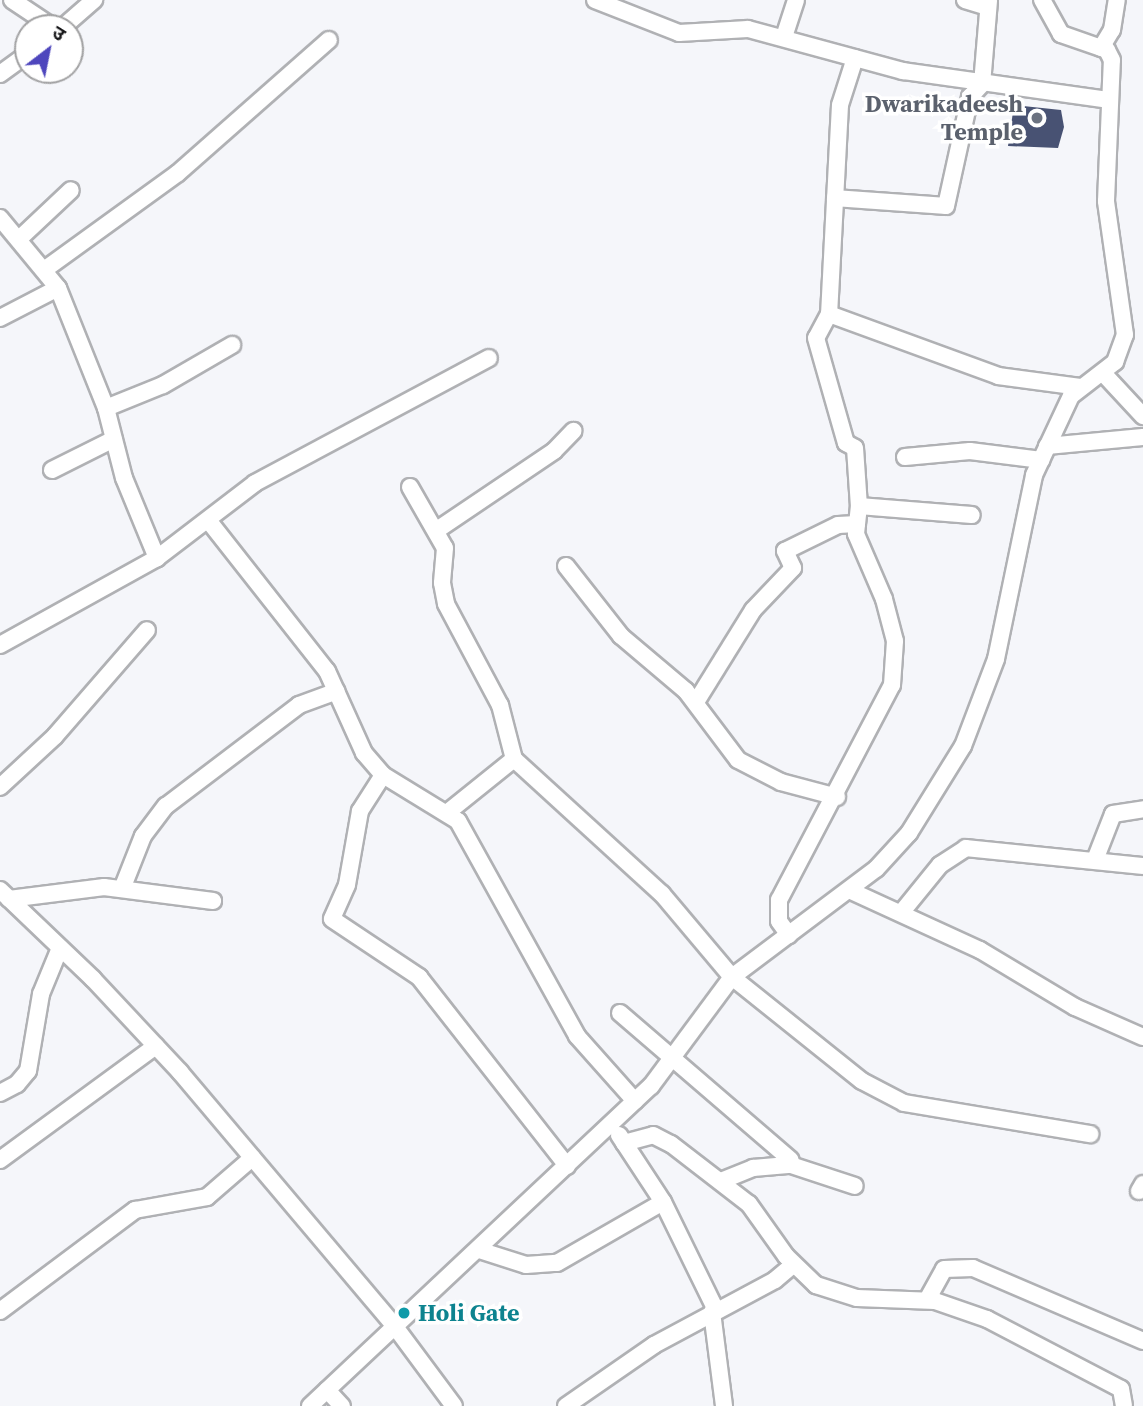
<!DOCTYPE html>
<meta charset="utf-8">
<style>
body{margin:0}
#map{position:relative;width:1143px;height:1406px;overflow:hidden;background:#f5f6fa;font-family:"Source Serif 4","Noto Sans Devanagari",serif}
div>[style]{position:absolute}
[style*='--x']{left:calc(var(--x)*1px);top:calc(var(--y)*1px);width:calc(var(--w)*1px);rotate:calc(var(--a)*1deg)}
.building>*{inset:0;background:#485273}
.roads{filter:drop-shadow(2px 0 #b0b1b4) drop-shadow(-2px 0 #b0b1b4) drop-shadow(0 2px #b0b1b4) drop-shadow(0 -2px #b0b1b4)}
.minor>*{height:16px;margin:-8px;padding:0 8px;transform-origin:8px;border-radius:8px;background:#fff}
.dots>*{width:19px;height:19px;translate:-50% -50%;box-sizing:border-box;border:4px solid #fff;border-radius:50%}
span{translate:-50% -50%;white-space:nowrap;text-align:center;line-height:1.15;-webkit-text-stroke:7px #fff;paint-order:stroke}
.worship-label{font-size:24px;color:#5b616d;font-weight:700}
.right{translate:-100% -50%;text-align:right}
.culture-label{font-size:24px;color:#0d838f;font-weight:700}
.left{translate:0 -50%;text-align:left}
.north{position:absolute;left:14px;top:14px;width:70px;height:70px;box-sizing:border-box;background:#fff;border:2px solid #a2a2a3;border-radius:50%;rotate:32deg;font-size:19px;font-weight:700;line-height:28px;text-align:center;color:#171719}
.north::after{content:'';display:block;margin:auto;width:24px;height:32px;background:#4e46bd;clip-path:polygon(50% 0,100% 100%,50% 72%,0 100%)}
</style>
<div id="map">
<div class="building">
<div style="clip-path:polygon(1014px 105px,1061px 110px,1064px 127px,1058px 148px,1008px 146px)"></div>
</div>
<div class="roads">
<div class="minor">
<div style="--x:12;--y:0;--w:50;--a:33.7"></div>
<div style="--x:595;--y:0;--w:90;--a:21.4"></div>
<div style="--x:679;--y:33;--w:69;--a:-3.3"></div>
<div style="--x:748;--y:29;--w:161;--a:15.2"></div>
<div style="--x:903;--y:71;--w:208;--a:8"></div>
<div style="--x:965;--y:0;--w:24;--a:17"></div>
<div style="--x:62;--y:28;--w:43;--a:-41.2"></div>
<div style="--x:784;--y:37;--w:39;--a:-72"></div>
<div style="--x:1101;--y:48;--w:21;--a:-59"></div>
<div style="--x:1112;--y:30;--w:30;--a:-81"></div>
<div style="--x:855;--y:58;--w:49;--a:107.7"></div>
<div style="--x:840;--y:105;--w:209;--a:93"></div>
<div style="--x:829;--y:314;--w:27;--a:118"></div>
<div style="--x:816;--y:338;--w:109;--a:74.1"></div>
<div style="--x:846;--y:443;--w:10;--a:29"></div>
<div style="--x:855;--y:448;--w:58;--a:86.1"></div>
<div style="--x:0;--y:74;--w:34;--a:-36"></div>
<div style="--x:835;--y:198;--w:111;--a:4.1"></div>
<div style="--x:946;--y:206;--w:112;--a:-77.6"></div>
<div style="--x:970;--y:97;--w:18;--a:-47"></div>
<div style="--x:982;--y:84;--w:84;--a:-85.2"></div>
<div style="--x:0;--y:218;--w:91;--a:50.4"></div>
<div style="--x:58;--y:288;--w:129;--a:68.2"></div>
<div style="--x:106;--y:408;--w:72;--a:75.6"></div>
<div style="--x:124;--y:478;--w:87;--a:67.6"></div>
<div style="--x:19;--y:239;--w:71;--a:-43.3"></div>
<div style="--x:44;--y:270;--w:165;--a:-35.9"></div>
<div style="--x:178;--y:173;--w:201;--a:-41.4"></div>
<div style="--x:829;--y:314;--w:180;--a:20.1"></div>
<div style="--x:998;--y:376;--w:83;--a:7.6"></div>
<div style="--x:0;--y:318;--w:65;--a:-27.3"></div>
<div style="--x:1103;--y:373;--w:59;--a:47.1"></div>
<div style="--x:106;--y:408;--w:61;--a:-22"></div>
<div style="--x:163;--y:385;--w:80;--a:-30.1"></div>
<div style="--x:1047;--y:446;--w:96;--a:-5.4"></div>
<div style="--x:905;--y:457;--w:65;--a:-5.3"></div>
<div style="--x:970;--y:451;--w:72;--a:7.2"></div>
<div style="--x:52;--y:470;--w:69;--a:-26.6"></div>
<div style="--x:410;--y:487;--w:70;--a:60.2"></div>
<div style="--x:445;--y:548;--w:35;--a:95"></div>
<div style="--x:442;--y:583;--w:21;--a:79"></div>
<div style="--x:446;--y:604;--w:115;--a:61.9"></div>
<div style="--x:500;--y:705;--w:56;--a:75.5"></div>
<div style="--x:514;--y:759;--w:200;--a:42.4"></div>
<div style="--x:662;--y:894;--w:109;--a:49.9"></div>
<div style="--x:732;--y:977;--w:166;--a:38.7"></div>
<div style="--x:862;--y:1081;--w:47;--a:27.6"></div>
<div style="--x:904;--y:1103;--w:189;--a:9.5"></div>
<div style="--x:208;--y:520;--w:192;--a:51.8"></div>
<div style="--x:327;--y:671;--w:90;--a:65.7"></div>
<div style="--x:364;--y:753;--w:29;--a:49"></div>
<div style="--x:383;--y:775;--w:88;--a:31.5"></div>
<div style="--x:458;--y:821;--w:246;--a:61"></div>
<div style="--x:577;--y:1036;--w:87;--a:48.3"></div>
<div style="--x:437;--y:530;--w:141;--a:-34"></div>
<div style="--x:554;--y:451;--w:28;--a:-46"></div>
<div style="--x:566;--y:566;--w:89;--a:51.8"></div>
<div style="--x:621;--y:636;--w:85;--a:40.2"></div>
<div style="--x:686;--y:691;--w:86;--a:53"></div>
<div style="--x:738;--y:760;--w:48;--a:27.1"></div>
<div style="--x:781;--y:782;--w:58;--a:15"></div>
<div style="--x:0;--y:645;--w:179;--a:-29"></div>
<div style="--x:157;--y:558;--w:123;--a:-37.4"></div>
<div style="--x:255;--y:483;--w:265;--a:-28.1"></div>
<div style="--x:696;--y:702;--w:108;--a:-58.2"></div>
<div style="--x:753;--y:610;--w:58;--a:-46.4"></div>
<div style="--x:793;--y:568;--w:19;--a:-115"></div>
<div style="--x:785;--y:551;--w:59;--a:-26.1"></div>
<div style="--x:838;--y:525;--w:19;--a:-3"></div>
<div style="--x:383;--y:775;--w:43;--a:122.6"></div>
<div style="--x:360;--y:811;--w:75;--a:100"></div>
<div style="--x:347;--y:885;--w:37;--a:114"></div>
<div style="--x:332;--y:919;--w:105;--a:33.7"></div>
<div style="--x:419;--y:977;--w:240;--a:51.9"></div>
<div style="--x:0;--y:787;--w:75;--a:-42.8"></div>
<div style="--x:55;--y:736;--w:140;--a:-49"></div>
<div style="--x:448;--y:812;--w:85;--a:-38.8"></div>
<div style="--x:1095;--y:860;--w:49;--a:-68.6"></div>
<div style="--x:1113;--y:814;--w:30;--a:-9"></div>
<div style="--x:122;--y:889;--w:57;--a:-68.4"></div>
<div style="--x:143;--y:836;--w:38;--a:-53"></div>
<div style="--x:166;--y:806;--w:167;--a:-37.2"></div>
<div style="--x:299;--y:705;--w:40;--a:-20.2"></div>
<div style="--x:0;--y:890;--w:129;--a:43.7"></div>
<div style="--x:93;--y:979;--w:127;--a:46.9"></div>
<div style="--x:180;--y:1072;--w:335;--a:49.8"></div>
<div style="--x:396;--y:1328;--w:97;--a:53.4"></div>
<div style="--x:849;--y:890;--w:144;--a:24.6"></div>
<div style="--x:980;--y:950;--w:111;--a:31"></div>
<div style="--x:1075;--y:1007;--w:74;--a:23.8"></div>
<div style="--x:9;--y:899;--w:96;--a:-7.2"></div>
<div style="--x:104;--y:887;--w:110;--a:7.3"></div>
<div style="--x:901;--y:913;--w:62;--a:-50.9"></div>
<div style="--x:940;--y:865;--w:31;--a:-33"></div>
<div style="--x:966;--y:848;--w:178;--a:5.8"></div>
<div style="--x:789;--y:935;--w:17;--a:-126"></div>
<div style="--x:779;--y:921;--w:21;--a:-90"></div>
<div style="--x:779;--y:900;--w:243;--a:-62.3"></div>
<div style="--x:892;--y:685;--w:44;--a:-86.1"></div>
<div style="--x:895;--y:641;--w:43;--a:-104.7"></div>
<div style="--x:884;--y:599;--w:71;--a:-113.3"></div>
<div style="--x:856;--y:534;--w:28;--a:-84"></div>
<div style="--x:859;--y:506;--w:113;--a:4.6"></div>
<div style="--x:620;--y:1013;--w:225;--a:40.7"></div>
<div style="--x:0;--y:1093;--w:19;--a:-28"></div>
<div style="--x:17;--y:1084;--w:17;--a:-50"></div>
<div style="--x:28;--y:1071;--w:78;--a:-80.4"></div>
<div style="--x:41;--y:994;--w:50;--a:-67.6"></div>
<div style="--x:619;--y:1135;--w:80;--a:56.7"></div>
<div style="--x:663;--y:1202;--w:120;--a:63.9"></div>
<div style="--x:624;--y:1143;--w:30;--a:-15"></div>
<div style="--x:653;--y:1135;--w:20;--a:27"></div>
<div style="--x:671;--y:1144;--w:98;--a:37.6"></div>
<div style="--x:749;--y:1204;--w:64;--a:54.6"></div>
<div style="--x:786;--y:1256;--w:42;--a:44"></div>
<div style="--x:816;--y:1285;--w:43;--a:17.6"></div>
<div style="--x:857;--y:1298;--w:78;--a:2.2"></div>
<div style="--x:935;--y:1301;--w:55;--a:19.1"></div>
<div style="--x:987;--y:1319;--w:151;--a:27.6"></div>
<div style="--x:1121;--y:1389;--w:17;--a:80"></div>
<div style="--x:0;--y:1160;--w:193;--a:-36.2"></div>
<div style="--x:721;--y:1181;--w:35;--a:-22"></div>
<div style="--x:753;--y:1168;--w:38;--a:-5"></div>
<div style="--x:791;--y:1165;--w:67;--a:18.2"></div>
<div style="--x:1139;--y:1191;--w:8;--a:-60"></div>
<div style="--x:479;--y:1250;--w:49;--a:17.7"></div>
<div style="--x:526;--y:1265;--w:31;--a:-4"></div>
<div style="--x:557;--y:1263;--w:122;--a:-29.9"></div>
<div style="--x:927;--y:1300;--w:35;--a:-61"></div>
<div style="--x:944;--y:1269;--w:29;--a:-2"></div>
<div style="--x:973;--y:1268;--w:185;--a:23.2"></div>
<div style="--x:0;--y:1311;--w:169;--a:-36.8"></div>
<div style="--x:135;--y:1210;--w:73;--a:-10.2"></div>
<div style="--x:207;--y:1197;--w:60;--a:-40.9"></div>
<div style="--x:712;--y:1312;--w:95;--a:82.7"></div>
<div style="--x:327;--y:1390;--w:22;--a:47"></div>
<div style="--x:310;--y:1406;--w:468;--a:-43.2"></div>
<div style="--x:651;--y:1086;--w:136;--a:-53.4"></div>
<div style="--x:732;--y:977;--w:180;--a:-36.9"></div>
<div style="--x:876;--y:869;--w:49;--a:-47.5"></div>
<div style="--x:909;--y:833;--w:102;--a:-58.2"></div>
<div style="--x:963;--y:746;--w:93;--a:-69.2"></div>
<div style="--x:996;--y:659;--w:188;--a:-78.3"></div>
<div style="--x:1034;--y:475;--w:87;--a:-64.9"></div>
<div style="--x:1071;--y:396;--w:56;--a:-37.7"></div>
<div style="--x:1115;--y:362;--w:29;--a:-70"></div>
<div style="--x:1125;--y:335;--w:135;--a:-98.1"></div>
<div style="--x:1106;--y:201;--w:141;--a:-87.6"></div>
<div style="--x:1112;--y:60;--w:11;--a:-117"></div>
<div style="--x:1107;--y:50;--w:49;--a:-160.8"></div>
<div style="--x:1061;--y:34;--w:39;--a:-119"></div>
<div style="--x:566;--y:1406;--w:107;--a:-34.7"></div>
<div style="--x:654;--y:1345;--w:137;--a:-28.2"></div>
<div style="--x:775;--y:1280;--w:23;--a:-40"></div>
</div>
</div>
<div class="dots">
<div style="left:1037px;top:118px;background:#6b7280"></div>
<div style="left:404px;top:1313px;background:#0f9aa8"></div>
</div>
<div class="worship-label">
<span class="right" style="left:1023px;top:118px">Dwarikadeesh<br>Temple</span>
</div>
<div class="culture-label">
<span class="left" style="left:418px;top:1313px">Holi Gate</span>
</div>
<div class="north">उ</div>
</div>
